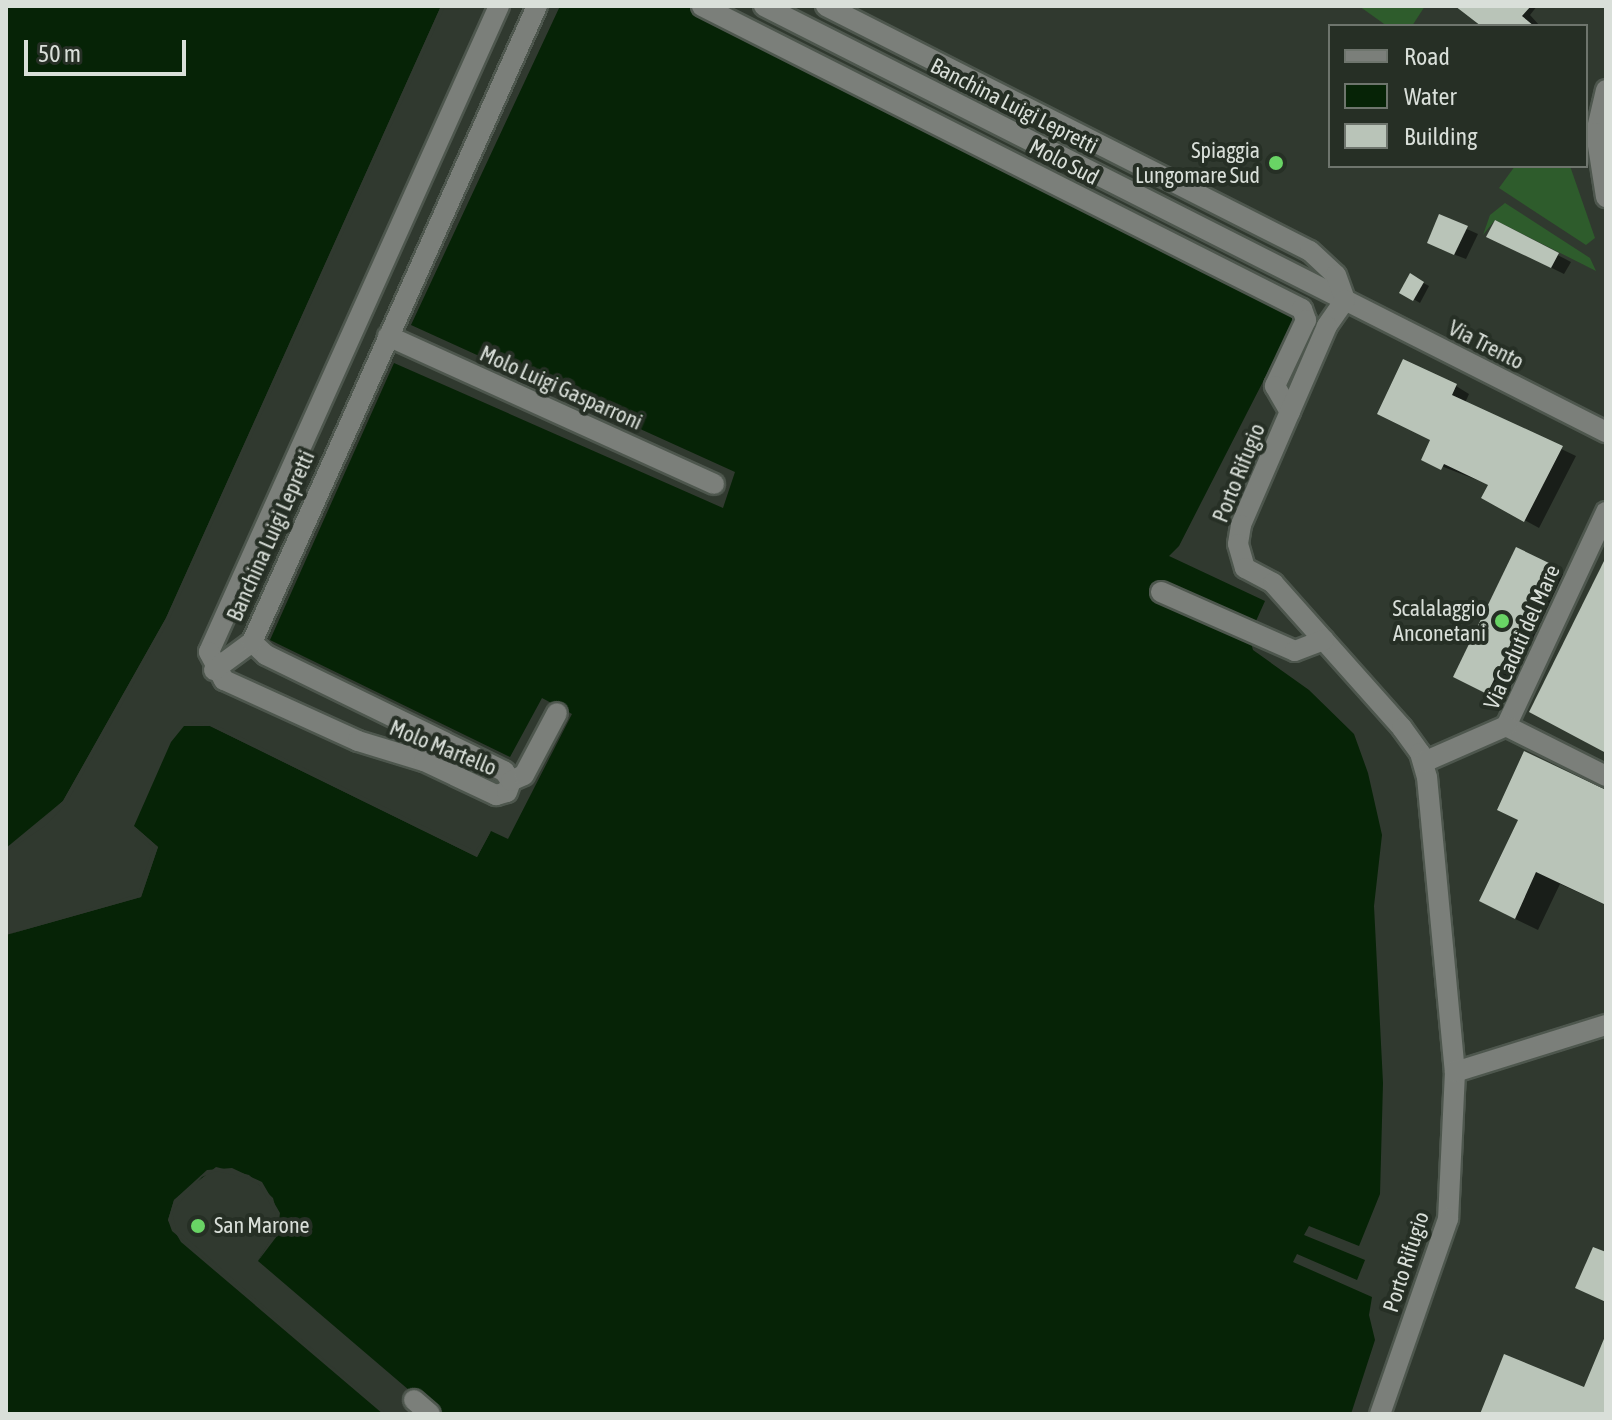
<!DOCTYPE html>
<style>
body{margin:0}
#map{position:relative;width:1612px;height:1420px;overflow:hidden;background:#30392f;font-family:"Asap Condensed",sans-serif}
div>[style]{position:absolute}
[style*='--x']{left:calc(var(--x)*1px);top:calc(var(--y)*1px);width:calc(var(--w)*1px);rotate:calc(var(--a)*1deg)}
.green>*{inset:0;background:#2e5c2c}
.water>*{inset:0;background:#062306}
.pier>*{inset:0;background:#30392f}
.shadow>*{inset:0;background:#0007}
.building>*{inset:0;background:#b9c4b8}
.roads{filter:drop-shadow(2px 0 #4e574e) drop-shadow(-2px 0 #4e574e) drop-shadow(0 2px #4e574e) drop-shadow(0 -2px #4e574e)}
.minor>*{height:20px;margin:-10px;padding:0 10px;transform-origin:10px;border-radius:10px;background:#7b7f7a}
.dots>*{width:22px;height:22px;translate:-50% -50%;box-sizing:border-box;border:4px solid #262f25;border-radius:50%}
span{translate:-50% -50%;white-space:nowrap;text-align:center;line-height:1.15;-webkit-text-stroke:8px #262f25;paint-order:stroke}
.street-label{font-size:22px;color:#d9dfd9}
.poi-label{font-size:22px;color:#d9dfd9}
.right{translate:-100% -50%;text-align:right}
.left{translate:0 -50%;text-align:left}
.frame{position:absolute;inset:0;border:8px solid #d9dfd9;pointer-events:none}
.legend{position:absolute;left:1328px;top:24px;width:260px;height:144px;box-sizing:border-box;background:#262f25;border:2px solid #6e756d;margin:0;padding:10px 14px;list-style:none;font-size:24px;color:#d9dfd9}
.legend li{display:flex;align-items:center;gap:16px;height:40px}
.legend b{width:40px;border:2px solid #6e756d}
.scale{position:absolute;left:24px;top:40px;width:162px;height:36px;box-sizing:border-box;border:4px solid #d9dfd9;border-top:0;padding-left:10px;font-size:24px;line-height:28px;white-space:nowrap;color:#d9dfd9;-webkit-text-stroke:6px #262f25;paint-order:stroke}
</style>
<div id="map">
<div class="green">
<div style="clip-path:polygon(1359px 6px,1425px 6px,1412px 26px,1387px 26px)"></div>
<div style="clip-path:polygon(1515px 166px,1570px 166px,1595px 238px,1586px 245px,1499px 188px)"></div>
<div style="clip-path:polygon(1505px 203px,1590px 258px,1596px 271px,1495px 220px,1483px 235px,1490px 215px)"></div>
</div>
<div class="water">
<div style="clip-path:polygon(6px 6px,441px 6px,166px 618px,63px 801px,6px 848px)"></div>
<div style="clip-path:polygon(560px 6px,686px 6px,1298px 313px,1179px 546px,1169px 556px,1265px 601px,1256px 621px,1159px 581px,1153px 596px,1249px 636px,1253px 650px,1309px 690px,1354px 734px,1368px 773px,1382px 835px,1374px 906px,1383px 1083px,1380px 1194px,1359px 1246px,1309px 1226px,1304px 1235px,1365px 1260px,1357px 1280px,1297px 1254px,1293px 1262px,1372px 1297px,1369px 1315px,1375px 1340px,1351px 1414px,437px 1414px,258px 1261px,280px 1224px,273px 1198px,249px 1175px,216px 1167px,174px 1200px,168px 1220px,181px 1242px,383px 1414px,6px 1414px,6px 935px,141px 897px,158px 847px,134px 826px,171px 742px,184px 726px,210px 726px,477px 857px,491px 831px,508px 839px,572px 714px,542px 698px,510px 757px,270px 640px,394px 363px,723px 508px,735px 472px,411px 325px)"></div>
</div>
<div class="pier">
<div style="clip-path:polygon(441px 6px,445px 6px,169px 620px,66px 804px,45px 826px,6px 852px,63px 801px,166px 618px)"></div>
<div style="clip-path:polygon(184px 722px,212px 723px,475px 851px,491px 831px,477px 857px,210px 726px)"></div>
<div style="clip-path:polygon(134px 826px,158px 847px,141px 897px,6px 935px,138px 894px,153px 848px)"></div>
<div style="clip-path:polygon(232px 1168px,262px 1182px,280px 1213px,277px 1236px,258px 1261px,273px 1234px,276px 1214px,259px 1185px,247px 1178px,216px 1171px,202px 1177px,172px 1211px,176px 1229px,387px 1414px,172px 1231px,168px 1220px,174px 1200px,207px 1170px)"></div>
</div>
<div class="shadow">
<div style="clip-path:polygon(1460px 6px,1537px 6px,1530px 15px,1540px 26px,1488px 26px)"></div>
<div style="clip-path:polygon(1440px 217px,1478px 234px,1466px 259px,1440px 249px)"></div>
<div style="clip-path:polygon(1496px 223px,1571px 262px,1564px 274px,1501px 243px)"></div>
<div style="clip-path:polygon(1411px 276px,1429px 286px,1420px 303px,1402px 292px)"></div>
<div style="clip-path:polygon(1456px 386px,1469px 394px,1465px 403px,1576px 456px,1539px 528px,1484px 498px,1490px 485px,1423px 459px)"></div>
<div style="clip-path:polygon(1517px 550px,1569px 577px,1507px 704px,1455px 677px)"></div>
<div style="clip-path:polygon(1606px 792px,1606px 905px,1560px 884px,1538px 930px,1505px 914px,1520px 821px)"></div>
</div>
<div class="building">
<div style="clip-path:polygon(1455px 6px,1531px 6px,1522px 16px,1534px 26px,1481px 26px)"></div>
<div style="clip-path:polygon(1439px 214px,1468px 226px,1454px 255px,1427px 243px)"></div>
<div style="clip-path:polygon(1495px 220px,1559px 253px,1551px 268px,1486px 237px)"></div>
<div style="clip-path:polygon(1410px 273px,1424px 282px,1413px 301px,1399px 293px)"></div>
<div style="clip-path:polygon(1403px 359px,1457px 384px,1452px 395px,1563px 446px,1524px 522px,1481px 498px,1488px 485px,1444px 464px,1441px 470px,1421px 460px,1430px 440px,1377px 414px)"></div>
<div style="clip-path:polygon(1516px 547px,1551px 564px,1487px 694px,1453px 677px)"></div>
<div style="clip-path:polygon(1606px 557px,1606px 753px,1529px 712px)"></div>
<div style="clip-path:polygon(1524px 751px,1606px 790px,1606px 905px,1536px 872px,1515px 919px,1479px 901px,1518px 820px,1497px 810px)"></div>
<div style="clip-path:polygon(1593px 1247px,1606px 1252px,1606px 1302px,1575px 1288px)"></div>
<div style="clip-path:polygon(1606px 1334px,1606px 1414px,1480px 1414px,1504px 1354px,1584px 1387px)"></div>
</div>
<div class="roads">
<div class="minor">
<div style="--x:499;--y:6;--w:708;--a:114.18"></div>
<div style="--x:209;--y:652;--w:32;--a:62"></div>
<div style="--x:224;--y:680;--w:147;--a:24.5"></div>
<div style="--x:358;--y:741;--w:69;--a:16.9"></div>
<div style="--x:424;--y:761;--w:80;--a:25.3"></div>
<div style="--x:496;--y:795;--w:11;--a:-15"></div>
<div style="--x:507;--y:792;--w:12;--a:-70"></div>
<div style="--x:702;--y:6;--w:672;--a:26.79"></div>
<div style="--x:1302;--y:309;--w:12;--a:70"></div>
<div style="--x:1306;--y:320;--w:73;--a:115.2"></div>
<div style="--x:1275;--y:386;--w:30;--a:60"></div>
<div style="--x:764;--y:6;--w:944;--a:26.84"></div>
<div style="--x:826;--y:6;--w:542;--a:26.85"></div>
<div style="--x:1310;--y:251;--w:35;--a:43"></div>
<div style="--x:1336;--y:275;--w:27;--a:70"></div>
<div style="--x:1606;--y:90;--w:44;--a:103.1"></div>
<div style="--x:1596;--y:133;--w:65;--a:81.1"></div>
<div style="--x:1345;--y:300;--w:32;--a:125"></div>
<div style="--x:1327;--y:326;--w:217;--a:113.4"></div>
<div style="--x:1241;--y:525;--w:19;--a:99"></div>
<div style="--x:1238;--y:544;--w:25;--a:74"></div>
<div style="--x:1245;--y:568;--w:32;--a:28"></div>
<div style="--x:1273;--y:583;--w:194;--a:48.3"></div>
<div style="--x:1402;--y:728;--w:31;--a:54"></div>
<div style="--x:1420;--y:753;--w:25;--a:74"></div>
<div style="--x:1427;--y:777;--w:296;--a:84.6"></div>
<div style="--x:1455;--y:1072;--w:147;--a:92.7"></div>
<div style="--x:1448;--y:1219;--w:207;--a:109.2"></div>
<div style="--x:388;--y:336;--w:358;--a:24.4"></div>
<div style="--x:1606;--y:512;--w:236;--a:115"></div>
<div style="--x:1506;--y:726;--w:112;--a:26.6"></div>
<div style="--x:1161;--y:592;--w:146;--a:23.8"></div>
<div style="--x:1295;--y:651;--w:31;--a:-21"></div>
<div style="--x:252;--y:642;--w:19;--a:43"></div>
<div style="--x:266;--y:655;--w:265;--a:26"></div>
<div style="--x:504;--y:771;--w:12;--a:55"></div>
<div style="--x:214;--y:670;--w:47;--a:-36.4"></div>
<div style="--x:252;--y:642;--w:697;--a:-65.86"></div>
<div style="--x:1424;--y:762;--w:90;--a:-23.7"></div>
<div style="--x:511;--y:781;--w:14;--a:-25"></div>
<div style="--x:524;--y:775;--w:70;--a:-62"></div>
<div style="--x:1455;--y:1072;--w:158;--a:-17.3"></div>
<div style="--x:414;--y:1400;--w:21;--a:41"></div>
</div>
</div>
<div class="dots">
<div style="left:1276px;top:163px;background:#69d465"></div>
<div style="left:1502px;top:621px;background:#69d465"></div>
<div style="left:198px;top:1226px;background:#69d465"></div>
</div>
<div class="street-label">
<span style="left:1014px;top:106px;rotate:27deg">Banchina Luigi Lepretti</span>
<span style="left:1064px;top:162px;rotate:27deg">Molo Sud</span>
<span style="left:1486px;top:345px;rotate:27deg">Via Trento</span>
<span style="left:561px;top:388px;rotate:24deg">Molo Luigi Gasparroni</span>
<span style="left:1239px;top:473px;rotate:-68deg">Porto Rifugio</span>
<span style="left:271px;top:536px;rotate:-66deg">Banchina Luigi Lepretti</span>
<span style="left:1522px;top:637px;rotate:-66deg">Via Caduti del Mare</span>
<span style="left:443px;top:748px;rotate:22deg">Molo Martello</span>
<span style="left:1406px;top:1262px;rotate:-72deg">Porto Rifugio</span>
</div>
<div class="poi-label">
<span class="right" style="left:1260px;top:163px">Spiaggia<br>Lungomare Sud</span>
<span class="right" style="left:1486px;top:621px">Scalalaggio<br>Anconetani</span>
<span class="left" style="left:214px;top:1226px">San Marone</span>
</div>
<div class="frame"></div>
<ul class="legend">
<li><b style="height:10px;background:#7b7f7a"></b>Road</li>
<li><b style="height:22px;background:#062306"></b>Water</li>
<li><b style="height:22px;background:#b9c4b8"></b>Building</li>
</ul>
<div class="scale">50 m</div>
</div>
